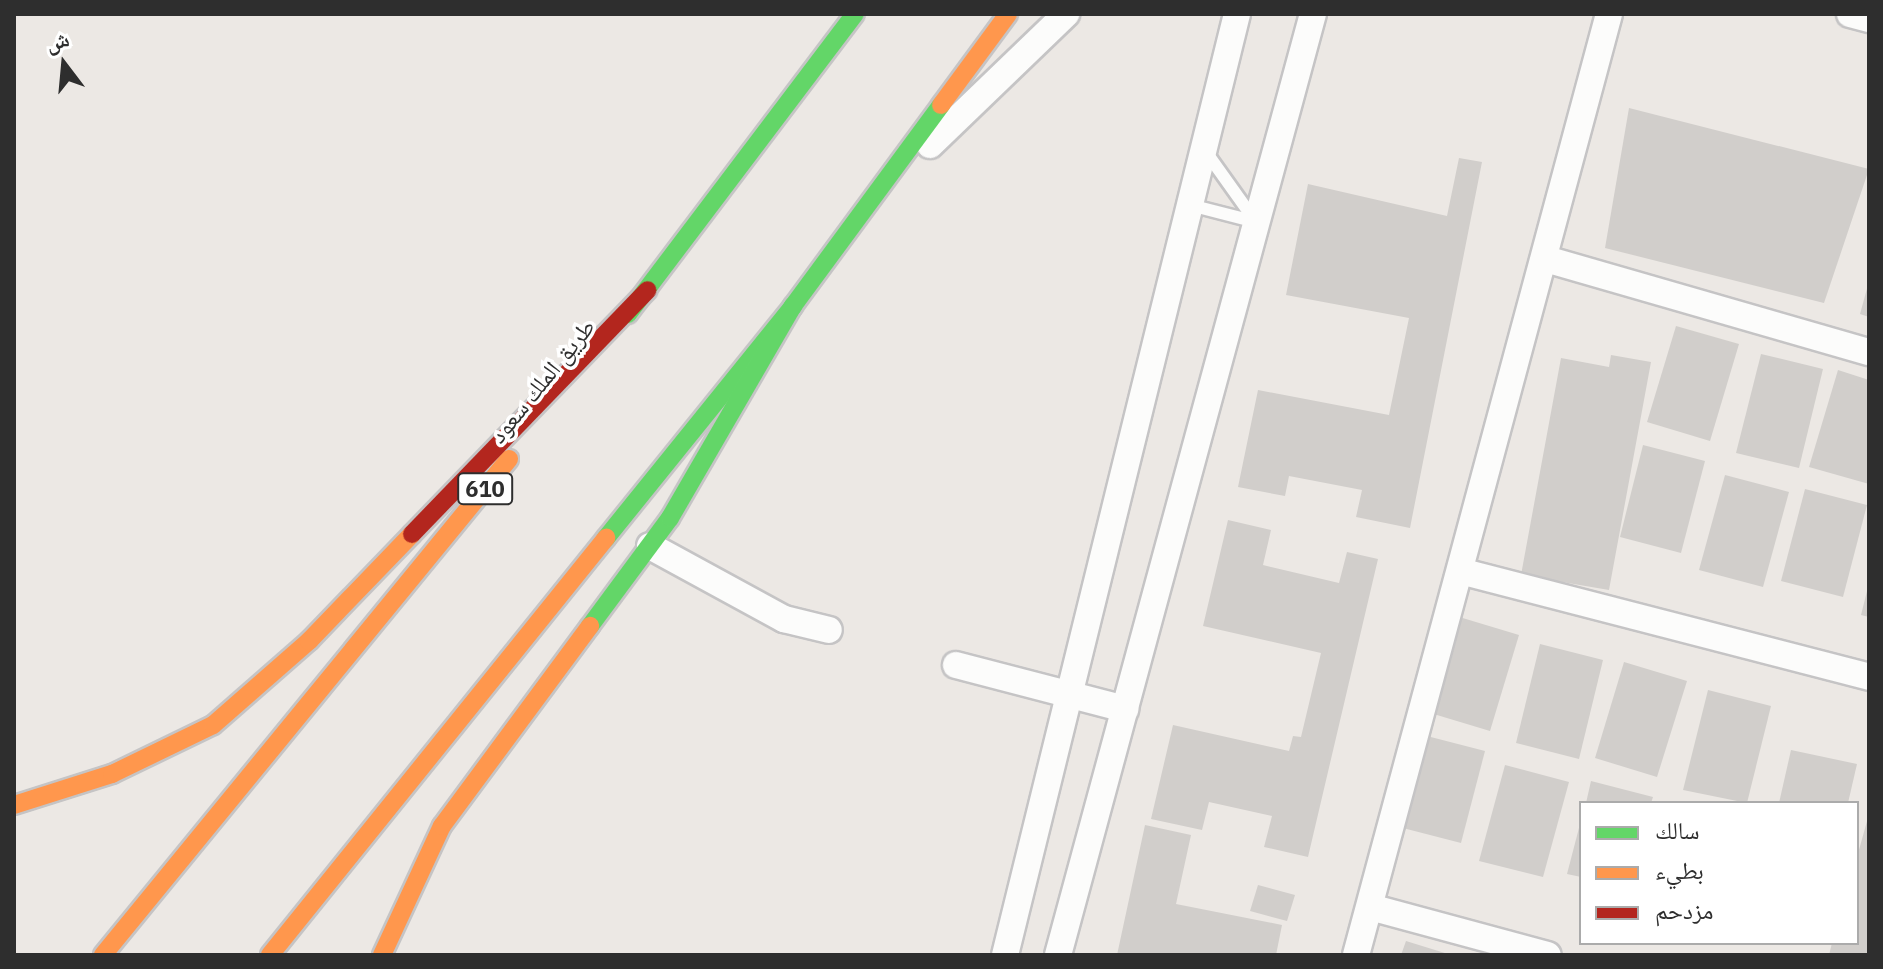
<!DOCTYPE html>
<meta charset="utf-8">
<style>
body{margin:0}
#map{position:relative;width:1883px;height:969px;overflow:hidden;background:#ece8e4;font-family:"IBM Plex Sans","Noto Naskh Arabic",sans-serif}
div>[style]{position:absolute}
[style*='--x']{left:calc(var(--x)*1px);top:calc(var(--y)*1px);width:calc(var(--w)*1px);rotate:calc(var(--a)*1deg)}
.building>*{inset:0;background:#d1cecb}
.roads{filter:drop-shadow(2px 0 #c5c4c5) drop-shadow(-2px 0 #c5c4c5) drop-shadow(0 2px #c5c4c5) drop-shadow(0 -2px #c5c4c5)}
.lane>*{height:12px;margin:-6px;padding:0 6px;transform-origin:6px;border-radius:6px;background:#fcfcfb}
.street>*{height:26px;margin:-13px;padding:0 13px;transform-origin:13px;border-radius:13px;background:#fcfcfb}
.fast>*{height:18px;margin:-9px;padding:0 9px;transform-origin:9px;border-radius:9px;background:#63d668}
.slow>*{height:18px;margin:-9px;padding:0 9px;transform-origin:9px;border-radius:9px;background:#ff974d}
.jam>*{height:18px;margin:-9px;padding:0 9px;transform-origin:9px;border-radius:9px;background:#b3261e}
span{translate:-50% -50%;white-space:nowrap;text-align:center;line-height:1.15;-webkit-text-stroke:7px #fff;paint-order:stroke}
.shield-label span{padding:2px 6px;background:#fff;border:2px solid;border-radius:6px;-webkit-text-stroke-width:0}
.shield-label{font-size:22px;color:#2e2e2e;font-weight:700}
.street-label{font-size:24px;color:#2e2e2e}
.frame{position:absolute;inset:0;border:16px solid #2e2e2e;pointer-events:none}
.legend{position:absolute;left:1579px;top:801px;width:280px;height:144px;box-sizing:border-box;background:#fff;border:2px solid #ababab;margin:0;padding:10px 14px;list-style:none;font-size:24px;color:#2e2e2e}
.legend li{display:flex;align-items:center;gap:16px;height:40px}
.legend b{width:40px;border:2px solid #ababab}
.north{position:absolute;left:24px;top:24px;width:80px;height:80px;-webkit-text-stroke:6px #fff;paint-order:stroke;rotate:344deg;font-size:22px;font-weight:700;line-height:32px;text-align:center;color:#2e2e2e}
.north::after{content:'';display:block;margin:auto;width:28px;height:36px;background:#2e2e2e;clip-path:polygon(50% 0,100% 100%,50% 72%,0 100%)}
</style>
<div id="map">
<div class="building">
<div style="clip-path:polygon(1629px 108px,1869px 169px,1824px 303px,1605px 248px)"></div>
<div style="clip-path:polygon(1459px 158px,1482px 162px,1410px 528px,1356px 517px,1362px 490px,1289px 476px,1285px 496px,1238px 487px,1258px 390px,1389px 415px,1409px 318px,1286px 295px,1308px 184px,1447px 216px)"></div>
<div style="clip-path:polygon(1868px 285px,1869px 285px,1869px 317px,1860px 314px)"></div>
<div style="clip-path:polygon(1676px 326px,1739px 344px,1710px 441px,1647px 422px)"></div>
<div style="clip-path:polygon(1761px 354px,1823px 369px,1799px 468px,1736px 453px)"></div>
<div style="clip-path:polygon(1611px 355px,1651px 362px,1609px 590px,1521px 575px,1561px 358px,1609px 367px)"></div>
<div style="clip-path:polygon(1838px 370px,1869px 380px,1869px 484px,1809px 467px)"></div>
<div style="clip-path:polygon(1643px 445px,1705px 461px,1681px 553px,1620px 537px)"></div>
<div style="clip-path:polygon(1725px 475px,1789px 492px,1763px 587px,1699px 570px)"></div>
<div style="clip-path:polygon(1805px 489px,1867px 505px,1843px 597px,1781px 581px)"></div>
<div style="clip-path:polygon(1228px 520px,1271px 530px,1263px 565px,1339px 583px,1347px 552px,1378px 559px,1308px 857px,1264px 847px,1272px 816px,1209px 802px,1202px 830px,1151px 819px,1173px 725px,1289px 751px,1293px 736px,1301px 737px,1321px 653px,1203px 626px)"></div>
<div style="clip-path:polygon(1868px 587px,1869px 588px,1869px 617px,1861px 615px)"></div>
<div style="clip-path:polygon(1456px 616px,1519px 635px,1490px 731px,1427px 712px)"></div>
<div style="clip-path:polygon(1540px 644px,1603px 660px,1579px 759px,1516px 743px)"></div>
<div style="clip-path:polygon(1624px 662px,1687px 681px,1657px 777px,1595px 758px)"></div>
<div style="clip-path:polygon(1708px 690px,1771px 706px,1747px 803px,1683px 790px)"></div>
<div style="clip-path:polygon(1423px 735px,1485px 751px,1461px 843px,1399px 827px)"></div>
<div style="clip-path:polygon(1791px 750px,1857px 764px,1848px 803px,1779px 803px)"></div>
<div style="clip-path:polygon(1505px 765px,1569px 782px,1543px 877px,1479px 861px)"></div>
<div style="clip-path:polygon(1591px 781px,1653px 797px,1651px 803px,1586px 803px)"></div>
<div style="clip-path:polygon(1869px 814px,1869px 955px,1829px 955px,1832px 943px,1857px 943px,1857px 857px)"></div>
<div style="clip-path:polygon(1580px 824px,1581px 824px,1581px 877px,1567px 874px)"></div>
<div style="clip-path:polygon(1145px 825px,1191px 835px,1176px 904px,1282px 925px,1276px 955px,1117px 955px)"></div>
<div style="clip-path:polygon(1258px 885px,1295px 895px,1287px 921px,1250px 911px)"></div>
<div style="clip-path:polygon(1406px 941px,1448px 954px,1448px 955px,1401px 955px)"></div>
</div>
<div class="roads">
<div class="lane">
<div style="--x:1190;--y:205;--w:68;--a:14.4"></div>
<div style="--x:1256;--y:222;--w:86;--a:-125.5"></div>
</div>
<div class="street">
<div style="--x:1850;--y:14;--w:20;--a:15"></div>
<div style="--x:930;--y:145;--w:189;--a:-43.9"></div>
<div style="--x:1546;--y:259;--w:336;--a:16.1"></div>
<div style="--x:650;--y:546;--w:153;--a:28.6"></div>
<div style="--x:784;--y:619;--w:46;--a:13.7"></div>
<div style="--x:1460;--y:571;--w:423;--a:14.5"></div>
<div style="--x:956;--y:665;--w:175;--a:14.6"></div>
<div style="--x:1370;--y:907;--w:184;--a:15.1"></div>
<div style="--x:1005;--y:955;--w:969;--a:-76.15"></div>
<div style="--x:1058;--y:955;--w:975;--a:-74.84"></div>
<div style="--x:1356;--y:955;--w:974;--a:-74.95"></div>
</div>
<div class="fast">
<div style="--x:628;--y:314;--w:376;--a:-52.9"></div>
<div style="--x:606;--y:538;--w:298;--a:-51.1"></div>
<div style="--x:793;--y:306;--w:250;--a:-53.6"></div>
<div style="--x:590;--y:626;--w:134;--a:-53.5"></div>
<div style="--x:670;--y:518;--w:245;--a:-59.9"></div>
</div>
<div class="slow">
<div style="--x:941;--y:105;--w:113;--a:-53.6"></div>
<div style="--x:14;--y:805;--w:103;--a:-17.6"></div>
<div style="--x:112;--y:774;--w:112;--a:-25.9"></div>
<div style="--x:213;--y:725;--w:128;--a:-41.2"></div>
<div style="--x:309;--y:641;--w:149;--a:-46.1"></div>
<div style="--x:103;--y:955;--w:641;--a:-50.7"></div>
<div style="--x:270;--y:955;--w:536;--a:-51.14"></div>
<div style="--x:382;--y:955;--w:142;--a:-65.1"></div>
<div style="--x:442;--y:826;--w:249;--a:-53.5"></div>
</div>
<div class="jam">
<div style="--x:412;--y:534;--w:339;--a:-46"></div>
</div>
</div>
<div class="shield-label">
<span style="left:485px;top:489px">610</span>
</div>
<div class="street-label">
<span style="left:542px;top:381px;rotate:-51deg">طريق الملك سعود</span>
</div>
<div class="frame"></div>
<ul class="legend">
<li><b style="height:10px;background:#63d668"></b>سالك</li>
<li><b style="height:10px;background:#ff974d"></b>بطيء</li>
<li><b style="height:10px;background:#b3261e"></b>مزدحم</li>
</ul>
<div class="north">ش</div>
</div>
